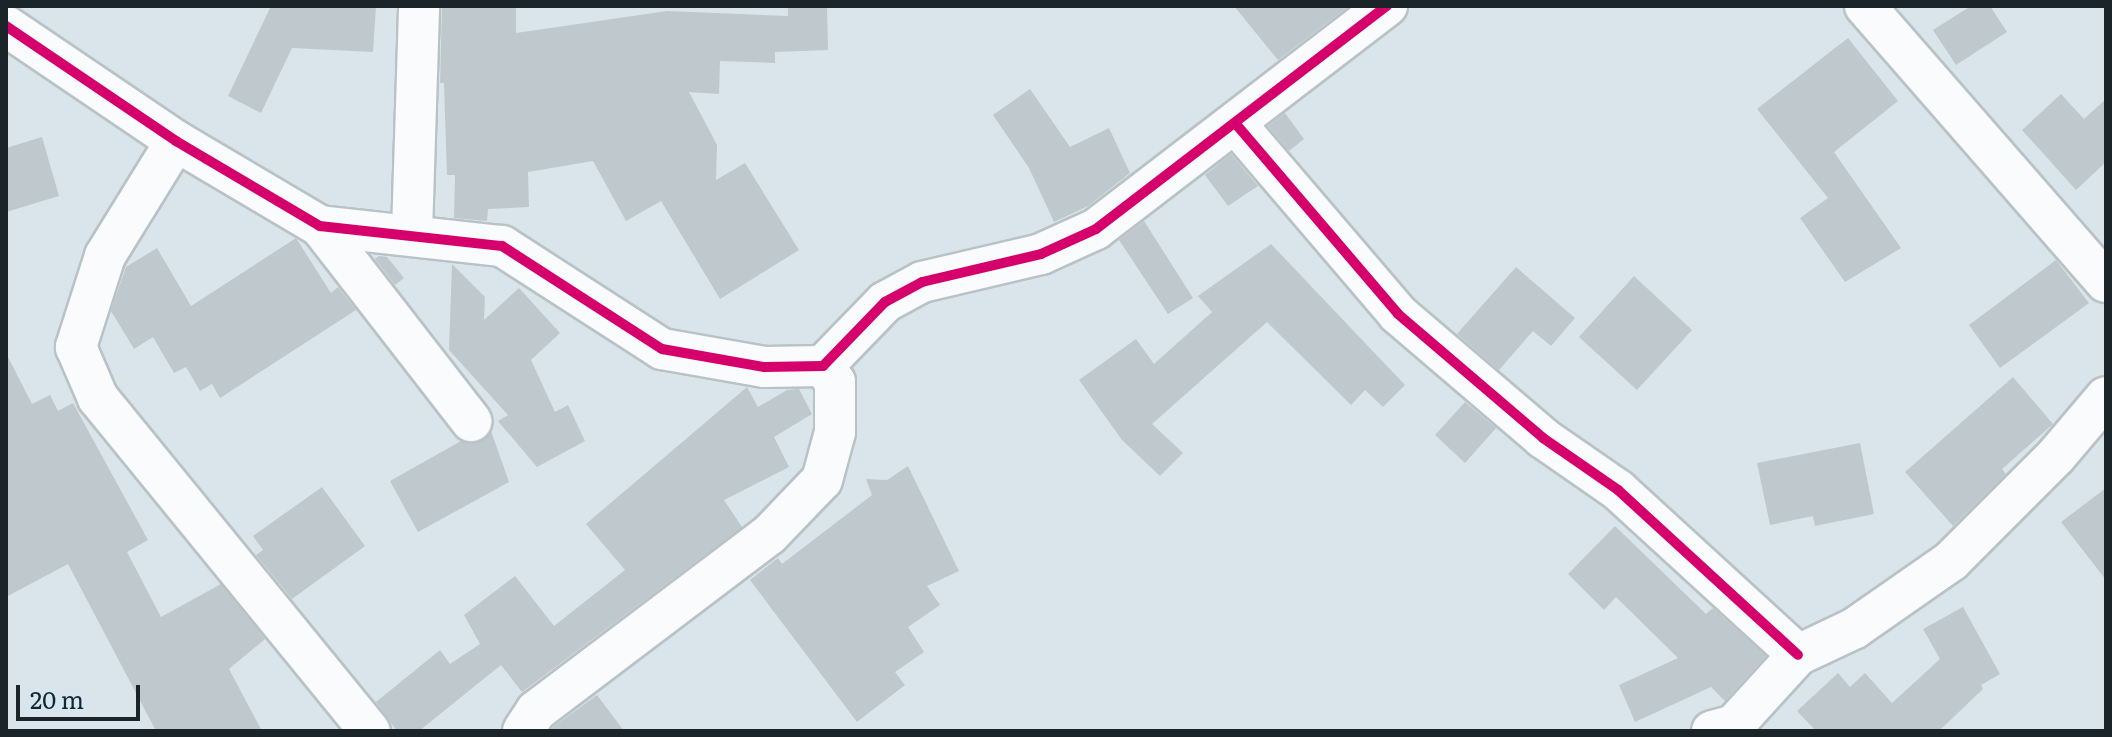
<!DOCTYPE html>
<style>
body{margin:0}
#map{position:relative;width:2112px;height:737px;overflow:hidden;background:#dae5eb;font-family:Literata,serif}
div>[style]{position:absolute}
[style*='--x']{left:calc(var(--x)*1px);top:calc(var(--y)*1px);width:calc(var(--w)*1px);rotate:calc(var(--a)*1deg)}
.building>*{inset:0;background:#bec8cd}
.roads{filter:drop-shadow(2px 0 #b8c2c7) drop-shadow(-2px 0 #b8c2c7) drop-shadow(0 2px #b8c2c7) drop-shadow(0 -2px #b8c2c7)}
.minor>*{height:40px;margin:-20px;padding:0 20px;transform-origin:20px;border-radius:20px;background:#f9fbfc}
.cycleway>*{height:10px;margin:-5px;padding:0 5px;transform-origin:5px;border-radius:5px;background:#d6006c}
span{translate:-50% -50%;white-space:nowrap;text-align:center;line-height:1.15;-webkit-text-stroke:7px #d2e8f3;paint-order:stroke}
.frame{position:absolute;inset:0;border:8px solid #1b2428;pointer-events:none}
.scale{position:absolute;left:16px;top:685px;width:124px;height:36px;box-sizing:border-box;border:4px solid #1b2428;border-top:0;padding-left:10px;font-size:24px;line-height:28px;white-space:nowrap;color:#1b2428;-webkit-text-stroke:6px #d2e8f3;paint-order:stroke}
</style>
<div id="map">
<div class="building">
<div style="clip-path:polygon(271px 6px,376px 6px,373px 52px,292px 48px,261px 113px,228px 96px)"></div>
<div style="clip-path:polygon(442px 6px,516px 6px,516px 33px,667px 11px,788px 16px,788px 6px,827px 6px,828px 50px,775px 52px,775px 63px,720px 61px,719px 94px,689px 92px,717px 145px,716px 180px,745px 163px,799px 250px,720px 299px,661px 201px,626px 221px,593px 161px,528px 172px,529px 207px,488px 209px,487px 221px,454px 218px,455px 175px,447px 175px,444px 83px,440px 83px)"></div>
<div style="clip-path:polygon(1234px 6px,1349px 6px,1278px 60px)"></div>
<div style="clip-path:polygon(1971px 6px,1990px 6px,2007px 32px,1956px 65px,1933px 30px)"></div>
<div style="clip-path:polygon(1848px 38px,1898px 101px,1834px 152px,1901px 248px,1845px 282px,1800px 218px,1828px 198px,1757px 109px)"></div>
<div style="clip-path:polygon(1030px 89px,1070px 147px,1109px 128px,1130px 173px,1088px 206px,1054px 222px,1029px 168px,993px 115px)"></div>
<div style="clip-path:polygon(2061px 94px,2084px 119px,2106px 99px,2106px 162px,2076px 190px,2022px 130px)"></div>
<div style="clip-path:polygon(1285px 113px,1304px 139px,1289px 151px,1268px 126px)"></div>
<div style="clip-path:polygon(42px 137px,59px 196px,6px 212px,6px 148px)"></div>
<div style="clip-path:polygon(1231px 154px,1258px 186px,1228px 206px,1205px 175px)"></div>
<div style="clip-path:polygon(1144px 221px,1193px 298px,1168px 314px,1119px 240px)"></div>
<div style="clip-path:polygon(296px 238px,331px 293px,338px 287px,356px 310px,220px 398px,212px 384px,200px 391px,186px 367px,174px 373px,153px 337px,134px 349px,111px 311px,126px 267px,157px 248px,191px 306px)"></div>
<div style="clip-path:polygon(1271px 244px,1405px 385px,1383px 407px,1365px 390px,1351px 405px,1267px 322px,1152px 424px,1183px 453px,1160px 476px,1122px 440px,1079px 380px,1136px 339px,1154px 364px,1212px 312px,1198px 296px)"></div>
<div style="clip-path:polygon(379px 256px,387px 257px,404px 278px,395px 285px,375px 259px)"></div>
<div style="clip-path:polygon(2056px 260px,2089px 303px,2000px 368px,1969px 325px)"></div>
<div style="clip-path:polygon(452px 264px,485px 297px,484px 320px,519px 288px,560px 333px,531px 360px,555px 412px,568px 405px,585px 441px,537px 467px,498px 421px,508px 415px,449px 350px)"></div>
<div style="clip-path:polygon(1516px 267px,1575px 318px,1551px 346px,1533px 331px,1499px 370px,1457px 334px)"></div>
<div style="clip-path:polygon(1634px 276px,1692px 330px,1637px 390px,1579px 337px)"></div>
<div style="clip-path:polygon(6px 353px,32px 404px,50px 395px,58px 411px,73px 403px,148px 540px,127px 552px,161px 617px,221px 584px,265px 639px,229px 669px,262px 731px,156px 731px,68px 564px,6px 597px)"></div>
<div style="clip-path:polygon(2013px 377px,2053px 424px,2002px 469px,2006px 474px,1953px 526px,1905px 472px)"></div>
<div style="clip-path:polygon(747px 387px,758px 407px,787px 390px,799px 389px,812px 414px,774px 437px,789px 467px,724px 500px,742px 527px,522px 692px,501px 665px,419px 731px,397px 731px,376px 702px,440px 650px,450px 664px,480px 644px,464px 615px,515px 576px,554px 626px,625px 570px,586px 524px)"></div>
<div style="clip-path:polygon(1465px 402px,1496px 428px,1465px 463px,1435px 435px)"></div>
<div style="clip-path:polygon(491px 431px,509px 482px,418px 532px,390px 481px,461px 441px,484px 440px)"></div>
<div style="clip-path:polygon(1860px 443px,1874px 514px,1815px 526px,1813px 516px,1770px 525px,1757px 463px)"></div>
<div style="clip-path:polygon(908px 466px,959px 571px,927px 586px,940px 605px,908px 627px,924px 652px,895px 672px,905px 685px,857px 722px,750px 580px,778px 558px,782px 564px,872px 495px,866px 479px,887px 480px)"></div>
<div style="clip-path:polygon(322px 487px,365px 546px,292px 599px,256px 555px,263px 550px,253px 536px)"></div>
<div style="clip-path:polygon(2106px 488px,2106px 580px,2061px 522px)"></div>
<div style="clip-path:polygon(1615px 526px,1706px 614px,1713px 608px,1766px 656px,1725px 701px,1711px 687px,1635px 722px,1619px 685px,1678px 658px,1616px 597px,1604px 610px,1568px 574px)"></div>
<div style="clip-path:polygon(1963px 607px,2000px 674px,1981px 685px,1983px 689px,1939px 731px,1816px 731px,1797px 711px,1838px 673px,1850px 687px,1865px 673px,1892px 703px,1940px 659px,1923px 629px)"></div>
<div style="clip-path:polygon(597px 695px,624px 731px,550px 731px,553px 727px)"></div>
</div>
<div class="roads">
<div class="minor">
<div style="--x:1865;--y:6;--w:366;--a:48.9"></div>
<div style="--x:6;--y:26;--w:205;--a:34.1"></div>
<div style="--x:176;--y:141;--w:167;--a:30.6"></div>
<div style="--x:320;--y:226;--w:183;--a:6.3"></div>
<div style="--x:502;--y:246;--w:190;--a:32.8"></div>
<div style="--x:662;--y:349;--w:104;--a:10"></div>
<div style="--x:764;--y:367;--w:59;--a:-1"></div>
<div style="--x:823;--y:366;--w:89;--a:-45.9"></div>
<div style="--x:885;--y:302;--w:42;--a:-28.4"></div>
<div style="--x:922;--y:282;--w:122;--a:-13.2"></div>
<div style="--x:1041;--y:254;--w:60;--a:-24.4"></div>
<div style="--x:1096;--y:229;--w:367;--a:-37.5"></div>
<div style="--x:1235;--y:123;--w:251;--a:49.5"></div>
<div style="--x:1398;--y:314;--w:191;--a:40.5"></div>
<div style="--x:1543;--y:438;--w:91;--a:34.7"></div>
<div style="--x:1618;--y:490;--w:244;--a:42.5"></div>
<div style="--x:176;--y:141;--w:135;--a:121.7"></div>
<div style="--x:105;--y:256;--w:96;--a:107.7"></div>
<div style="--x:76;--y:347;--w:56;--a:66.7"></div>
<div style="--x:98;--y:398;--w:430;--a:50.8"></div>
<div style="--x:320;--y:226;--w:247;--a:52.2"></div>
<div style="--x:412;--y:233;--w:227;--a:-88.2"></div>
<div style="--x:523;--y:731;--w:24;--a:-57"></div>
<div style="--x:536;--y:711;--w:292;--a:-37.1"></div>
<div style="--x:769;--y:535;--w:76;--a:-46.1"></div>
<div style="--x:822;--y:480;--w:50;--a:-74.8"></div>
<div style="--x:835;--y:432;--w:50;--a:-90"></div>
<div style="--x:835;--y:382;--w:20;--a:-127"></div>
<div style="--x:1712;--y:731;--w:23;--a:-15"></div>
<div style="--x:1734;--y:725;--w:95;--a:-47.6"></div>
<div style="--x:1798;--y:655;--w:63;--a:-25.3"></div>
<div style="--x:1855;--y:628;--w:117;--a:-34.9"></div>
<div style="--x:1951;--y:561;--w:148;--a:-45"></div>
<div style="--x:2056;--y:456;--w:77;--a:-49.7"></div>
</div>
</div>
<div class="cycleway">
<div style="--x:6;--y:26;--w:205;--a:34.1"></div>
<div style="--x:176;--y:141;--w:167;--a:30.6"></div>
<div style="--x:320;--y:226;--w:183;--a:6.3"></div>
<div style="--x:502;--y:246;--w:190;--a:32.8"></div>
<div style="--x:662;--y:349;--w:104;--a:10"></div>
<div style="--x:764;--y:367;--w:59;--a:-1"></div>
<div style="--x:823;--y:366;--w:89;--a:-45.9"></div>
<div style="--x:885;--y:302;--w:42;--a:-28.4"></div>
<div style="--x:922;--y:282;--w:122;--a:-13.2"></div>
<div style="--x:1041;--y:254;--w:60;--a:-24.4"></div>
<div style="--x:1096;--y:229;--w:367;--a:-37.5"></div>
<div style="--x:1235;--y:123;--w:251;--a:49.5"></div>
<div style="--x:1398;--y:314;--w:191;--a:40.5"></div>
<div style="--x:1543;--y:438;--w:91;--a:34.7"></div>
<div style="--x:1618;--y:490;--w:244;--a:42.5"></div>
</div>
<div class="frame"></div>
<div class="scale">20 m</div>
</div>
